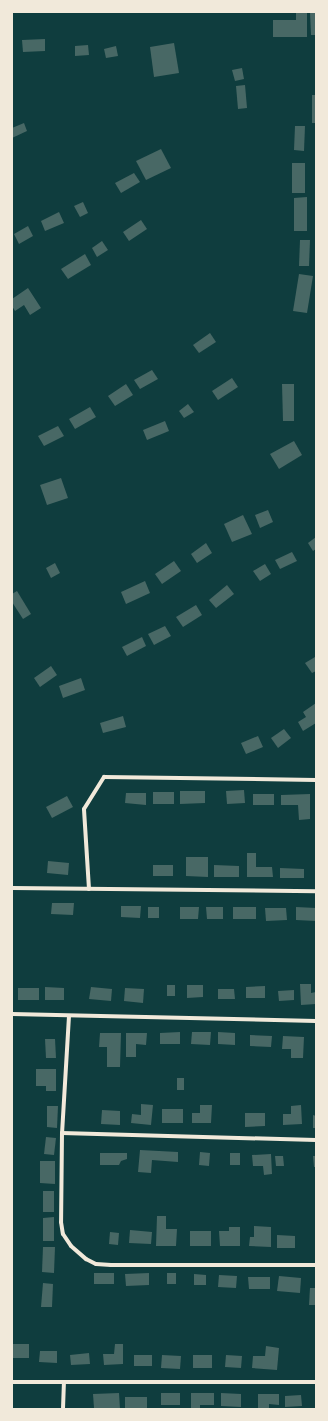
<!DOCTYPE html>
<style>
body{margin:0}
#map{position:relative;width:328px;height:1421px;overflow:hidden;background:#0f3d3e;font-family:Commissioner,sans-serif}
div>[style]{position:absolute}
[style*='--x']{left:calc(var(--x)*1px);top:calc(var(--y)*1px);width:calc(var(--w)*1px);rotate:calc(var(--a)*1deg)}
.building>*{inset:0;background:#486865}
.minor>*{height:4px;margin:-2px;padding:0 2px;transform-origin:2px;border-radius:2px;background:#f1e9da}
span{translate:-50% -50%;white-space:nowrap;text-align:center;line-height:1.15;-webkit-text-stroke:3.5px #f1e9da;paint-order:stroke}
.frame{position:absolute;inset:0;border:13px solid #f1e9da;pointer-events:none}
</style>
<div id="map">
<div class="building">
<div style="clip-path:polygon(296px 12px,307px 12px,307px 37px,273px 37px,273px 20px,296px 20px)"></div>
<div style="clip-path:polygon(310px 12px,316px 12px,316px 35px,311px 35px)"></div>
<div style="clip-path:polygon(45px 39px,45px 51px,23px 52px,22px 40px)"></div>
<div style="clip-path:polygon(174px 43px,179px 73px,154px 77px,150px 47px)"></div>
<div style="clip-path:polygon(88px 45px,89px 55px,75px 56px,75px 46px)"></div>
<div style="clip-path:polygon(116px 46px,118px 56px,106px 58px,104px 49px)"></div>
<div style="clip-path:polygon(242px 68px,244px 79px,235px 81px,232px 70px)"></div>
<div style="clip-path:polygon(245px 85px,247px 108px,238px 109px,236px 86px)"></div>
<div style="clip-path:polygon(312px 95px,316px 95px,316px 123px,312px 123px)"></div>
<div style="clip-path:polygon(24px 123px,27px 131px,12px 138px,12px 128px)"></div>
<div style="clip-path:polygon(295px 126px,305px 126px,304px 151px,294px 150px)"></div>
<div style="clip-path:polygon(161px 149px,171px 168px,146px 180px,136px 161px)"></div>
<div style="clip-path:polygon(292px 163px,305px 163px,305px 193px,292px 193px)"></div>
<div style="clip-path:polygon(134px 173px,140px 182px,121px 193px,115px 183px)"></div>
<div style="clip-path:polygon(307px 197px,307px 231px,294px 231px,294px 198px)"></div>
<div style="clip-path:polygon(83px 202px,88px 213px,80px 217px,74px 206px)"></div>
<div style="clip-path:polygon(59px 212px,64px 223px,45px 231px,41px 221px)"></div>
<div style="clip-path:polygon(141px 220px,147px 229px,129px 241px,123px 232px)"></div>
<div style="clip-path:polygon(28px 226px,33px 236px,19px 244px,14px 234px)"></div>
<div style="clip-path:polygon(300px 240px,310px 240px,309px 266px,299px 266px)"></div>
<div style="clip-path:polygon(102px 241px,108px 250px,97px 257px,92px 248px)"></div>
<div style="clip-path:polygon(85px 254px,91px 265px,68px 279px,61px 269px)"></div>
<div style="clip-path:polygon(299px 274px,313px 276px,307px 313px,293px 311px)"></div>
<div style="clip-path:polygon(28px 288px,41px 308px,30px 315px,24px 305px,15px 311px,12px 306px,12px 299px)"></div>
<div style="clip-path:polygon(210px 333px,216px 342px,199px 353px,193px 345px)"></div>
<div style="clip-path:polygon(152px 370px,158px 379px,140px 389px,134px 380px)"></div>
<div style="clip-path:polygon(232px 378px,238px 387px,218px 400px,212px 391px)"></div>
<div style="clip-path:polygon(126px 384px,133px 395px,115px 406px,108px 396px)"></div>
<div style="clip-path:polygon(282px 384px,294px 384px,294px 421px,283px 421px)"></div>
<div style="clip-path:polygon(188px 404px,194px 412px,184px 418px,179px 411px)"></div>
<div style="clip-path:polygon(90px 407px,96px 417px,75px 429px,69px 419px)"></div>
<div style="clip-path:polygon(165px 421px,169px 431px,147px 440px,143px 430px)"></div>
<div style="clip-path:polygon(58px 426px,64px 436px,44px 446px,38px 436px)"></div>
<div style="clip-path:polygon(294px 441px,302px 455px,279px 469px,270px 454px)"></div>
<div style="clip-path:polygon(61px 478px,68px 498px,47px 505px,40px 485px)"></div>
<div style="clip-path:polygon(268px 510px,273px 522px,260px 528px,255px 515px)"></div>
<div style="clip-path:polygon(243px 515px,252px 534px,232px 542px,224px 524px)"></div>
<div style="clip-path:polygon(316px 537px,316px 549px,313px 551px,308px 543px)"></div>
<div style="clip-path:polygon(206px 543px,212px 553px,197px 563px,191px 554px)"></div>
<div style="clip-path:polygon(292px 552px,297px 561px,280px 569px,275px 560px)"></div>
<div style="clip-path:polygon(174px 561px,181px 571px,162px 584px,155px 574px)"></div>
<div style="clip-path:polygon(55px 563px,60px 573px,51px 578px,46px 568px)"></div>
<div style="clip-path:polygon(265px 564px,271px 574px,260px 581px,253px 571px)"></div>
<div style="clip-path:polygon(145px 581px,150px 593px,126px 604px,121px 592px)"></div>
<div style="clip-path:polygon(227px 585px,234px 594px,216px 608px,209px 600px)"></div>
<div style="clip-path:polygon(17px 591px,31px 614px,23px 619px,12px 602px,12px 594px)"></div>
<div style="clip-path:polygon(196px 605px,202px 615px,183px 627px,176px 617px)"></div>
<div style="clip-path:polygon(165px 626px,171px 636px,154px 645px,148px 634px)"></div>
<div style="clip-path:polygon(142px 637px,146px 646px,127px 656px,122px 647px)"></div>
<div style="clip-path:polygon(315px 657px,316px 671px,312px 673px,305px 663px)"></div>
<div style="clip-path:polygon(51px 666px,57px 675px,40px 687px,34px 678px)"></div>
<div style="clip-path:polygon(81px 678px,85px 690px,63px 698px,59px 686px)"></div>
<div style="clip-path:polygon(316px 703px,316px 723px,303px 731px,298px 722px,306px 717px,303px 712px)"></div>
<div style="clip-path:polygon(123px 716px,126px 727px,103px 733px,100px 723px)"></div>
<div style="clip-path:polygon(284px 729px,291px 738px,278px 748px,271px 738px)"></div>
<div style="clip-path:polygon(258px 736px,263px 747px,246px 754px,241px 743px)"></div>
<div style="clip-path:polygon(244px 790px,245px 803px,227px 804px,226px 791px)"></div>
<div style="clip-path:polygon(180px 791px,205px 791px,205px 803px,180px 804px)"></div>
<div style="clip-path:polygon(153px 792px,174px 792px,174px 804px,153px 804px)"></div>
<div style="clip-path:polygon(126px 793px,146px 793px,146px 805px,125px 803px)"></div>
<div style="clip-path:polygon(253px 794px,274px 794px,274px 805px,253px 805px)"></div>
<div style="clip-path:polygon(310px 794px,310px 819px,299px 820px,298px 805px,281px 805px,281px 795px)"></div>
<div style="clip-path:polygon(67px 796px,73px 807px,52px 818px,46px 807px)"></div>
<div style="clip-path:polygon(247px 853px,256px 853px,256px 867px,272px 867px,273px 877px,247px 877px)"></div>
<div style="clip-path:polygon(186px 857px,208px 857px,208px 877px,186px 876px)"></div>
<div style="clip-path:polygon(48px 861px,69px 863px,68px 875px,47px 873px)"></div>
<div style="clip-path:polygon(153px 865px,173px 865px,173px 876px,153px 876px)"></div>
<div style="clip-path:polygon(214px 865px,239px 866px,239px 877px,214px 877px)"></div>
<div style="clip-path:polygon(280px 868px,304px 869px,304px 878px,280px 878px)"></div>
<div style="clip-path:polygon(52px 903px,74px 903px,73px 915px,51px 914px)"></div>
<div style="clip-path:polygon(121px 906px,141px 906px,140px 918px,121px 917px)"></div>
<div style="clip-path:polygon(148px 907px,159px 907px,159px 918px,148px 918px)"></div>
<div style="clip-path:polygon(180px 907px,199px 907px,198px 919px,180px 919px)"></div>
<div style="clip-path:polygon(206px 907px,223px 907px,223px 919px,207px 919px)"></div>
<div style="clip-path:polygon(233px 907px,256px 907px,256px 919px,233px 919px)"></div>
<div style="clip-path:polygon(296px 907px,316px 908px,316px 921px,296px 920px)"></div>
<div style="clip-path:polygon(265px 908px,286px 908px,287px 920px,266px 921px)"></div>
<div style="clip-path:polygon(300px 984px,311px 984px,311px 993px,316px 992px,316px 1004px,301px 1005px)"></div>
<div style="clip-path:polygon(167px 985px,175px 985px,175px 996px,167px 996px)"></div>
<div style="clip-path:polygon(187px 985px,203px 985px,203px 997px,187px 998px)"></div>
<div style="clip-path:polygon(265px 986px,265px 998px,246px 998px,246px 987px)"></div>
<div style="clip-path:polygon(45px 987px,64px 988px,64px 1000px,45px 1000px)"></div>
<div style="clip-path:polygon(91px 987px,112px 989px,111px 1001px,89px 999px)"></div>
<div style="clip-path:polygon(18px 988px,39px 988px,39px 1000px,18px 1000px)"></div>
<div style="clip-path:polygon(125px 988px,144px 989px,143px 1003px,124px 1001px)"></div>
<div style="clip-path:polygon(218px 989px,234px 989px,235px 999px,218px 999px)"></div>
<div style="clip-path:polygon(294px 990px,294px 1000px,279px 1001px,278px 991px)"></div>
<div style="clip-path:polygon(180px 1032px,180px 1044px,160px 1044px,160px 1033px)"></div>
<div style="clip-path:polygon(192px 1032px,211px 1032px,210px 1045px,191px 1044px)"></div>
<div style="clip-path:polygon(218px 1032px,235px 1033px,235px 1045px,218px 1044px)"></div>
<div style="clip-path:polygon(100px 1033px,121px 1033px,120px 1067px,107px 1067px,107px 1047px,99px 1047px)"></div>
<div style="clip-path:polygon(126px 1033px,147px 1033px,146px 1045px,136px 1044px,136px 1057px,126px 1057px)"></div>
<div style="clip-path:polygon(250px 1035px,272px 1036px,271px 1047px,250px 1046px)"></div>
<div style="clip-path:polygon(283px 1036px,304px 1037px,303px 1058px,291px 1058px,291px 1049px,282px 1049px)"></div>
<div style="clip-path:polygon(45px 1039px,55px 1039px,56px 1058px,46px 1058px)"></div>
<div style="clip-path:polygon(36px 1069px,56px 1069px,56px 1091px,46px 1091px,46px 1086px,36px 1086px)"></div>
<div style="clip-path:polygon(177px 1078px,184px 1078px,184px 1090px,177px 1090px)"></div>
<div style="clip-path:polygon(141px 1104px,153px 1105px,151px 1125px,131px 1123px,132px 1114px,141px 1115px)"></div>
<div style="clip-path:polygon(200px 1105px,212px 1105px,211px 1123px,192px 1123px,192px 1113px,200px 1113px)"></div>
<div style="clip-path:polygon(301px 1105px,302px 1124px,283px 1125px,283px 1114px,291px 1114px,291px 1106px)"></div>
<div style="clip-path:polygon(47px 1106px,58px 1106px,57px 1128px,47px 1127px)"></div>
<div style="clip-path:polygon(162px 1109px,183px 1109px,183px 1123px,162px 1123px)"></div>
<div style="clip-path:polygon(102px 1110px,120px 1111px,120px 1125px,101px 1124px)"></div>
<div style="clip-path:polygon(245px 1113px,265px 1113px,265px 1126px,245px 1127px)"></div>
<div style="clip-path:polygon(313px 1115px,316px 1116px,316px 1128px,313px 1128px)"></div>
<div style="clip-path:polygon(46px 1137px,56px 1138px,54px 1155px,44px 1154px)"></div>
<div style="clip-path:polygon(140px 1150px,178px 1152px,178px 1162px,152px 1160px,151px 1173px,138px 1172px)"></div>
<div style="clip-path:polygon(200px 1152px,210px 1153px,209px 1166px,199px 1165px)"></div>
<div style="clip-path:polygon(100px 1153px,127px 1153px,127px 1159px,121px 1161px,119px 1165px,100px 1165px)"></div>
<div style="clip-path:polygon(230px 1153px,240px 1153px,240px 1165px,230px 1165px)"></div>
<div style="clip-path:polygon(271px 1154px,272px 1174px,264px 1175px,263px 1166px,253px 1166px,252px 1155px)"></div>
<div style="clip-path:polygon(275px 1156px,283px 1156px,284px 1166px,276px 1166px)"></div>
<div style="clip-path:polygon(313px 1156px,316px 1156px,316px 1167px,314px 1167px)"></div>
<div style="clip-path:polygon(40px 1161px,55px 1161px,55px 1184px,40px 1183px)"></div>
<div style="clip-path:polygon(43px 1191px,54px 1191px,54px 1212px,43px 1212px)"></div>
<div style="clip-path:polygon(157px 1216px,166px 1216px,166px 1229px,177px 1229px,176px 1246px,156px 1246px)"></div>
<div style="clip-path:polygon(54px 1217px,54px 1241px,43px 1241px,43px 1218px)"></div>
<div style="clip-path:polygon(254px 1226px,271px 1227px,271px 1247px,249px 1246px,250px 1237px,254px 1237px)"></div>
<div style="clip-path:polygon(229px 1227px,240px 1227px,240px 1246px,220px 1246px,219px 1231px,229px 1231px)"></div>
<div style="clip-path:polygon(130px 1230px,152px 1232px,151px 1244px,129px 1243px)"></div>
<div style="clip-path:polygon(190px 1231px,211px 1231px,211px 1246px,190px 1246px)"></div>
<div style="clip-path:polygon(110px 1232px,119px 1233px,118px 1245px,109px 1244px)"></div>
<div style="clip-path:polygon(277px 1235px,295px 1236px,295px 1248px,277px 1248px)"></div>
<div style="clip-path:polygon(43px 1247px,55px 1247px,54px 1273px,42px 1272px)"></div>
<div style="clip-path:polygon(94px 1273px,114px 1273px,114px 1284px,94px 1284px)"></div>
<div style="clip-path:polygon(149px 1273px,149px 1285px,126px 1286px,125px 1274px)"></div>
<div style="clip-path:polygon(167px 1273px,176px 1273px,176px 1284px,167px 1284px)"></div>
<div style="clip-path:polygon(194px 1274px,206px 1275px,206px 1285px,194px 1285px)"></div>
<div style="clip-path:polygon(219px 1275px,237px 1276px,236px 1288px,218px 1287px)"></div>
<div style="clip-path:polygon(279px 1276px,301px 1278px,300px 1293px,277px 1291px)"></div>
<div style="clip-path:polygon(248px 1277px,270px 1277px,270px 1289px,249px 1289px)"></div>
<div style="clip-path:polygon(43px 1283px,53px 1284px,52px 1307px,41px 1307px)"></div>
<div style="clip-path:polygon(310px 1288px,316px 1288px,316px 1305px,309px 1305px)"></div>
<div style="clip-path:polygon(12px 1344px,29px 1344px,29px 1358px,12px 1358px)"></div>
<div style="clip-path:polygon(115px 1344px,123px 1344px,123px 1364px,104px 1365px,103px 1354px,114px 1354px)"></div>
<div style="clip-path:polygon(266px 1346px,279px 1348px,277px 1370px,252px 1368px,253px 1356px,265px 1356px)"></div>
<div style="clip-path:polygon(40px 1351px,57px 1351px,57px 1363px,39px 1362px)"></div>
<div style="clip-path:polygon(89px 1353px,90px 1364px,71px 1365px,70px 1355px)"></div>
<div style="clip-path:polygon(134px 1355px,152px 1355px,152px 1366px,134px 1366px)"></div>
<div style="clip-path:polygon(162px 1355px,181px 1356px,180px 1369px,161px 1368px)"></div>
<div style="clip-path:polygon(193px 1355px,212px 1355px,212px 1368px,193px 1368px)"></div>
<div style="clip-path:polygon(226px 1355px,242px 1356px,241px 1368px,225px 1367px)"></div>
<div style="clip-path:polygon(119px 1393px,120px 1409px,94px 1408px,93px 1394px)"></div>
<div style="clip-path:polygon(161px 1393px,180px 1393px,180px 1405px,161px 1405px)"></div>
<div style="clip-path:polygon(191px 1393px,214px 1393px,214px 1405px,200px 1405px,200px 1409px,191px 1409px)"></div>
<div style="clip-path:polygon(221px 1393px,241px 1394px,241px 1407px,221px 1406px)"></div>
<div style="clip-path:polygon(258px 1394px,279px 1394px,279px 1405px,269px 1404px,269px 1409px,258px 1409px)"></div>
<div style="clip-path:polygon(301px 1395px,302px 1406px,285px 1407px,285px 1396px)"></div>
<div style="clip-path:polygon(125px 1397px,147px 1397px,147px 1409px,125px 1409px)"></div>
</div>
<div class="minor">
<div style="--x:12;--y:888;--w:304;--a:0.6"></div>
<div style="--x:89;--y:889;--w:80;--a:-93.6"></div>
<div style="--x:84;--y:809;--w:38;--a:-58"></div>
<div style="--x:104;--y:777;--w:212;--a:0.8"></div>
<div style="--x:12;--y:1014;--w:304;--a:1.3"></div>
<div style="--x:69;--y:1016;--w:117;--a:93.4"></div>
<div style="--x:62;--y:1133;--w:89;--a:90.6"></div>
<div style="--x:61;--y:1222;--w:12;--a:81"></div>
<div style="--x:63;--y:1234;--w:14;--a:56"></div>
<div style="--x:71;--y:1246;--w:20;--a:41"></div>
<div style="--x:86;--y:1259;--w:11;--a:27"></div>
<div style="--x:96;--y:1264;--w:15;--a:4"></div>
<div style="--x:111;--y:1265;--w:205;--a:0"></div>
<div style="--x:62;--y:1133;--w:254;--a:1.6"></div>
<div style="--x:12;--y:1382;--w:304;--a:0"></div>
<div style="--x:63;--y:1409;--w:27;--a:-88"></div>
</div>
<div class="frame"></div>
</div>
